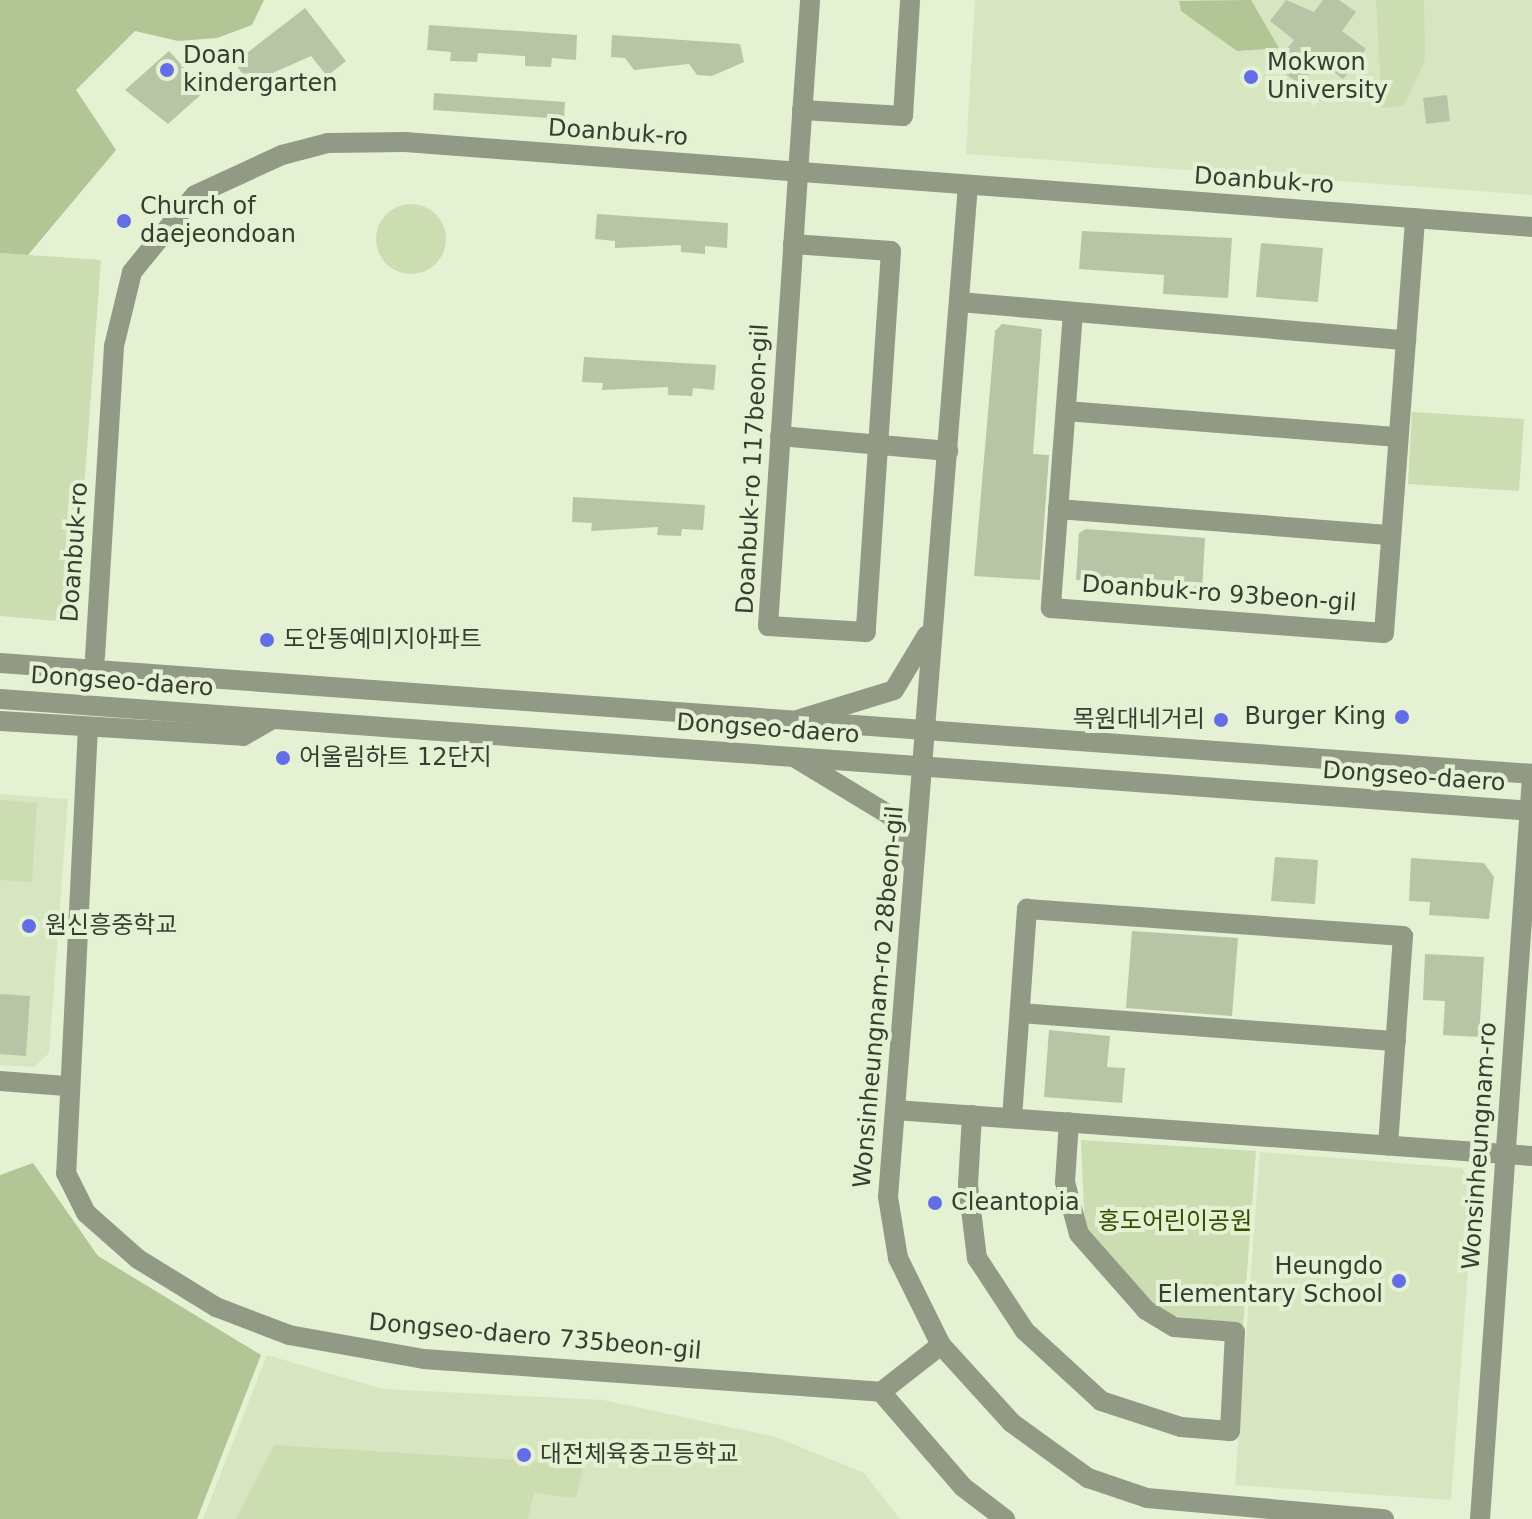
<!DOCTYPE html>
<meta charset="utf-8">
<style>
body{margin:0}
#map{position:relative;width:1532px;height:1519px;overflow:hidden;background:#e4f1d2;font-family:"DejaVu Sans","Noto Sans KR",sans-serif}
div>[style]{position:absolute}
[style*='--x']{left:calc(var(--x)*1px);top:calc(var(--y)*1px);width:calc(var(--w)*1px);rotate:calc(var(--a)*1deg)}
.built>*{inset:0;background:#d7e6c1}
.green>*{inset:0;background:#cbddb1}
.round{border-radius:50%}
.forest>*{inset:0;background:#b2c595}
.building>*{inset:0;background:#b8c4a6}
.minor>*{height:20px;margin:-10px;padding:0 10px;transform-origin:10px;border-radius:10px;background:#929a86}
.dots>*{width:22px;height:22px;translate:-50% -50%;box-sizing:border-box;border:4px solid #e4f1d2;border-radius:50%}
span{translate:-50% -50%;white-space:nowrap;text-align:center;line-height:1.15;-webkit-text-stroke:8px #e4f1d2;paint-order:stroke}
.poi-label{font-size:24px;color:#383d31}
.left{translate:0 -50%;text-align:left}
.right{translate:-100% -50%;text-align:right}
.street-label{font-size:24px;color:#383d31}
.park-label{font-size:24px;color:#374c00}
</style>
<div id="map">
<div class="built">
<div style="clip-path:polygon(975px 0,1532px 0,1532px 195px,966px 154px)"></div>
<div style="clip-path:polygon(0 794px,68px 799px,49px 1053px,34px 1067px,0 1065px)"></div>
<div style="clip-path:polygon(1260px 1152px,1462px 1168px,1474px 1188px,1451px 1500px,1235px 1485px)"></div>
<div style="clip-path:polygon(267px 1355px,383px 1389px,603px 1400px,776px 1437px,864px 1473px,900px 1519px,203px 1519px)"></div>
</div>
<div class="green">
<div style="clip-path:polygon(1376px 0,1424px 0,1425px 60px,1404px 106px,1382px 108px)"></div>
<div class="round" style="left:376px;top:204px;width:70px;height:70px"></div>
<div style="clip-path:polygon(0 253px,101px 260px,75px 610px,58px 621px,0 616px)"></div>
<div style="clip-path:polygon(1412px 412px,1524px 419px,1519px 491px,1408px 484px)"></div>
<div style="clip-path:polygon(0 800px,37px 803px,32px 882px,0 880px)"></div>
<div style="clip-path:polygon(1081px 1140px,1256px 1151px,1243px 1326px,1163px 1314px,1085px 1231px)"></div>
<div style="clip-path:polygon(274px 1445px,584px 1464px,576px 1498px,534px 1493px,528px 1519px,236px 1519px)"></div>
</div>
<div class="forest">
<div style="clip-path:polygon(0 0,264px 0,252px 25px,217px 38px,178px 41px,135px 31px,76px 90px,116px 150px,28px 255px,0 253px)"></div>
<div style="clip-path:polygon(1251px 0,1279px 48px,1237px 51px,1181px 11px,1179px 1px)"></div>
<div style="clip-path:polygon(33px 1163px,98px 1256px,261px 1355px,197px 1519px,0 1519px,0 1175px)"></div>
</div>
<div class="building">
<div style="clip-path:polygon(1286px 0,1314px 12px,1323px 0,1339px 0,1356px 12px,1342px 31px,1366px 49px,1343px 79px,1319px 61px,1301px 85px,1274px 66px,1294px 40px,1270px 21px)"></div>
<div style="clip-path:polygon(305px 8px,346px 61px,327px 76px,311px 56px,250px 83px,234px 63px)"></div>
<div style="clip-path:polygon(429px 25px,577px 35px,576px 60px,552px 58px,551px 67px,525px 66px,525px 56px,478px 53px,477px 62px,450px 61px,451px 52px,427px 50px)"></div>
<div style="clip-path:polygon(612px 35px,740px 44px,744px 62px,712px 76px,697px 75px,689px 64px,634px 70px,625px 58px,611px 57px)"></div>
<div style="clip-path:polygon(169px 51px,205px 91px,168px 124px,125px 90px)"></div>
<div style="clip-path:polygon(434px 93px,565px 102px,564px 119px,433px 110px)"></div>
<div style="clip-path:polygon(1447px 95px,1450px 121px,1426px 124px,1423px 98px)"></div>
<div style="clip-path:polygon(597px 214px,728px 223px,727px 248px,705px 246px,705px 254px,681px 252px,681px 245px,615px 248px,615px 241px,595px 239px)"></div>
<div style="clip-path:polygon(1082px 231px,1232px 238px,1228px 298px,1163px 294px,1164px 275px,1079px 269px)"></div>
<div style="clip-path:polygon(1261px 243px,1323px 248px,1318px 302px,1256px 297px)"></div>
<div style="clip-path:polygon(1002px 324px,1042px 329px,1033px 454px,1049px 455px,1040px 580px,974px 576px,995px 331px)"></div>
<div style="clip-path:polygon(584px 357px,716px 365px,714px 390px,693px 388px,692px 396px,668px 395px,668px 387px,602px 390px,603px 383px,582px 382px)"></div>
<div style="clip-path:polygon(573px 497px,705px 505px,703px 530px,682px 529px,681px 536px,657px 535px,658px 527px,591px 531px,592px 523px,572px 522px)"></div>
<div style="clip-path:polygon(1086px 529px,1205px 538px,1202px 590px,1076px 580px,1079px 533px)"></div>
<div style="clip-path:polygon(1275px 857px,1318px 860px,1315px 904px,1271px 901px)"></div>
<div style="clip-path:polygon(1411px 858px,1484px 863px,1494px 877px,1489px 919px,1429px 915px,1430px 902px,1409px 901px)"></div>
<div style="clip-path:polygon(1132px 931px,1238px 938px,1232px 1016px,1126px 1008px)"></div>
<div style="clip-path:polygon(1425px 954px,1484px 957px,1479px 1037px,1443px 1035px,1445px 1001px,1423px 1000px)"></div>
<div style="clip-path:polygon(0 994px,30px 996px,26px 1056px,0 1054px)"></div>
<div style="clip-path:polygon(1049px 1030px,1110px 1036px,1107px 1067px,1125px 1068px,1122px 1103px,1044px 1097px)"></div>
</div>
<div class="minor">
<div style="--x:802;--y:110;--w:101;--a:3.4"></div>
<div style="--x:903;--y:116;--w:116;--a:-86.5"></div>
<div style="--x:968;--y:185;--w:1015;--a:94.52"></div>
<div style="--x:888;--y:1197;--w:62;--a:80.7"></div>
<div style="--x:898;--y:1258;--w:97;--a:63.7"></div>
<div style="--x:941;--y:1345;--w:105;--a:47.7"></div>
<div style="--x:1012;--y:1423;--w:94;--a:35.9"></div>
<div style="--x:1088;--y:1478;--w:62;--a:18.7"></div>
<div style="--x:1147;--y:1498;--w:238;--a:5.1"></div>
<div style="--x:793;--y:244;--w:98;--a:4.1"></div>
<div style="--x:891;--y:251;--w:382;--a:93.8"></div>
<div style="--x:866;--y:632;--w:98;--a:-176.5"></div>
<div style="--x:768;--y:626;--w:454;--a:-86.2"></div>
<div style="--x:798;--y:173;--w:173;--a:-86"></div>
<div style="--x:959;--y:302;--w:449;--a:4.9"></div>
<div style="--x:1073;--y:312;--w:297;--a:94.3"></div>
<div style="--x:1051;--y:608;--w:334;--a:4.3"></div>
<div style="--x:1384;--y:633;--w:416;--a:-85.7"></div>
<div style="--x:1066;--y:411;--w:333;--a:4.5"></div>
<div style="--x:780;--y:436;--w:169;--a:5.1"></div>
<div style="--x:1058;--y:509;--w:334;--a:4.5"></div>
<div style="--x:95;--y:657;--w:312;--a:-86.5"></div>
<div style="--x:114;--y:346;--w:76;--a:-76.3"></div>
<div style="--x:132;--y:272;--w:99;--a:-50.7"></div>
<div style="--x:195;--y:195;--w:96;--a:-24.7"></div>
<div style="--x:282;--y:155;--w:48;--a:-14.6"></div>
<div style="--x:328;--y:143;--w:77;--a:-0.7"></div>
<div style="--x:405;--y:142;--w:1130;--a:4.31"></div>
<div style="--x:0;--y:663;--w:1536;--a:4.14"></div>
<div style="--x:0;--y:699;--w:1536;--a:4.18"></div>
<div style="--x:800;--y:719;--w:98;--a:-17.1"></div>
<div style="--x:894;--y:690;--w:64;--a:-59"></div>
<div style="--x:0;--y:721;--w:243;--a:3.5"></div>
<div style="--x:243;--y:736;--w:34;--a:-30"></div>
<div style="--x:88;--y:727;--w:447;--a:92.8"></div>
<div style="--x:66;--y:1173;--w:45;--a:63.4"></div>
<div style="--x:86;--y:1213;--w:69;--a:41.5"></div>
<div style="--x:138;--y:1259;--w:92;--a:31.6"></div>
<div style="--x:216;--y:1307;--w:78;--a:21"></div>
<div style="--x:289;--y:1335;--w:137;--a:10.1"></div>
<div style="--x:424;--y:1359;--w:458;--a:4.1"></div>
<div style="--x:881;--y:1392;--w:76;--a:-38.1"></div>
<div style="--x:797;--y:759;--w:110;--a:31.2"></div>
<div style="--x:891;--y:816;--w:53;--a:65.4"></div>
<div style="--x:1020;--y:1013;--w:377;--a:4.3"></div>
<div style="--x:0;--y:1081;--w:66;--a:4.3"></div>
<div style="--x:895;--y:1110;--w:639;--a:4.13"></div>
<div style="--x:972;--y:1115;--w:70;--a:93.3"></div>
<div style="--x:968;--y:1185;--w:74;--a:83"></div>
<div style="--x:977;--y:1258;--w:87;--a:56.7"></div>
<div style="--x:1025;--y:1331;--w:103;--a:42.6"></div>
<div style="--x:1101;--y:1401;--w:84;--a:18"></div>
<div style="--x:1181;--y:1427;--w:49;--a:4.7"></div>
<div style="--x:1230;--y:1431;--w:99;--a:-87.1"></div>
<div style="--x:1235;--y:1332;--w:61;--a:-175.3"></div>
<div style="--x:1174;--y:1327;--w:33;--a:-149"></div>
<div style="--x:1146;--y:1310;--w:101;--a:-131.4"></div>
<div style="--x:1079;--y:1234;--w:54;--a:-105.1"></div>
<div style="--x:1065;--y:1182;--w:60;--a:-86.2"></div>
<div style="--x:1012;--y:1118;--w:210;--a:-85.9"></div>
<div style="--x:1027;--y:909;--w:377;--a:4.1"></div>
<div style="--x:1403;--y:936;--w:210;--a:94.1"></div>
<div style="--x:881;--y:1392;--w:125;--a:49.2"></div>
<div style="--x:963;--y:1487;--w:53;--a:37.3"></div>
<div style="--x:1480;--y:1519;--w:743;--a:-85.99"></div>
</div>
<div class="dots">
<div style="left:167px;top:70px;background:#636ee6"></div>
<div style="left:1251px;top:77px;background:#636ee6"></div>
<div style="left:124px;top:221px;background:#636ee6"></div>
<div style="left:267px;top:640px;background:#636ee6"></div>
<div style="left:1402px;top:717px;background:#636ee6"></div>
<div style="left:1221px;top:720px;background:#636ee6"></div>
<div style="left:283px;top:758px;background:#636ee6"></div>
<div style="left:29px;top:926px;background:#636ee6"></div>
<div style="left:935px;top:1203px;background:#636ee6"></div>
<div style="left:1399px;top:1281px;background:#636ee6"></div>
<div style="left:524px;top:1455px;background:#636ee6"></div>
</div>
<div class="poi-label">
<span class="left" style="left:183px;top:70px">Doan<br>kindergarten</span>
<span class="left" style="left:1267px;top:77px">Mokwon<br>University</span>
<span class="left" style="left:140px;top:221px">Church of<br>daejeondoan</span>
<span class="left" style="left:283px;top:640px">도안동예미지아파트</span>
<span class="right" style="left:1386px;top:717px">Burger King</span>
<span class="right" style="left:1205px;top:720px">목원대네거리</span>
<span class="left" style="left:299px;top:758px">어울림하트 12단지</span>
<span class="left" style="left:45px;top:926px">원신흥중학교</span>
<span class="left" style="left:951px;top:1203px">Cleantopia</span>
<span class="right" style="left:1383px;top:1281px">Heungdo<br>Elementary School</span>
<span class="left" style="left:540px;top:1455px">대전체육중고등학교</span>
</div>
<div class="street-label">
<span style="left:618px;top:133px;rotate:4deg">Doanbuk-ro</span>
<span style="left:1264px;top:181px;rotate:4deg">Doanbuk-ro</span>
<span style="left:753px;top:469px;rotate:-87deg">Doanbuk-ro 117beon-gil</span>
<span style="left:75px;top:552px;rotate:-86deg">Doanbuk-ro</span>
<span style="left:1219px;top:594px;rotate:4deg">Doanbuk-ro 93beon-gil</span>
<span style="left:122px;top:682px;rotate:4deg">Dongseo-daero</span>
<span style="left:768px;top:729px;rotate:4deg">Dongseo-daero</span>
<span style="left:1414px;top:777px;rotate:4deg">Dongseo-daero</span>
<span style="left:879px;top:997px;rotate:-85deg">Wonsinheungnam-ro 28beon-gil</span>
<span style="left:1480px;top:1146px;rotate:-86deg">Wonsinheungnam-ro</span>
<span style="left:535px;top:1337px;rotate:5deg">Dongseo-daero 735beon-gil</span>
</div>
<div class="park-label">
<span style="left:1175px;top:1222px">홍도어린이공원</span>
</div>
</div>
